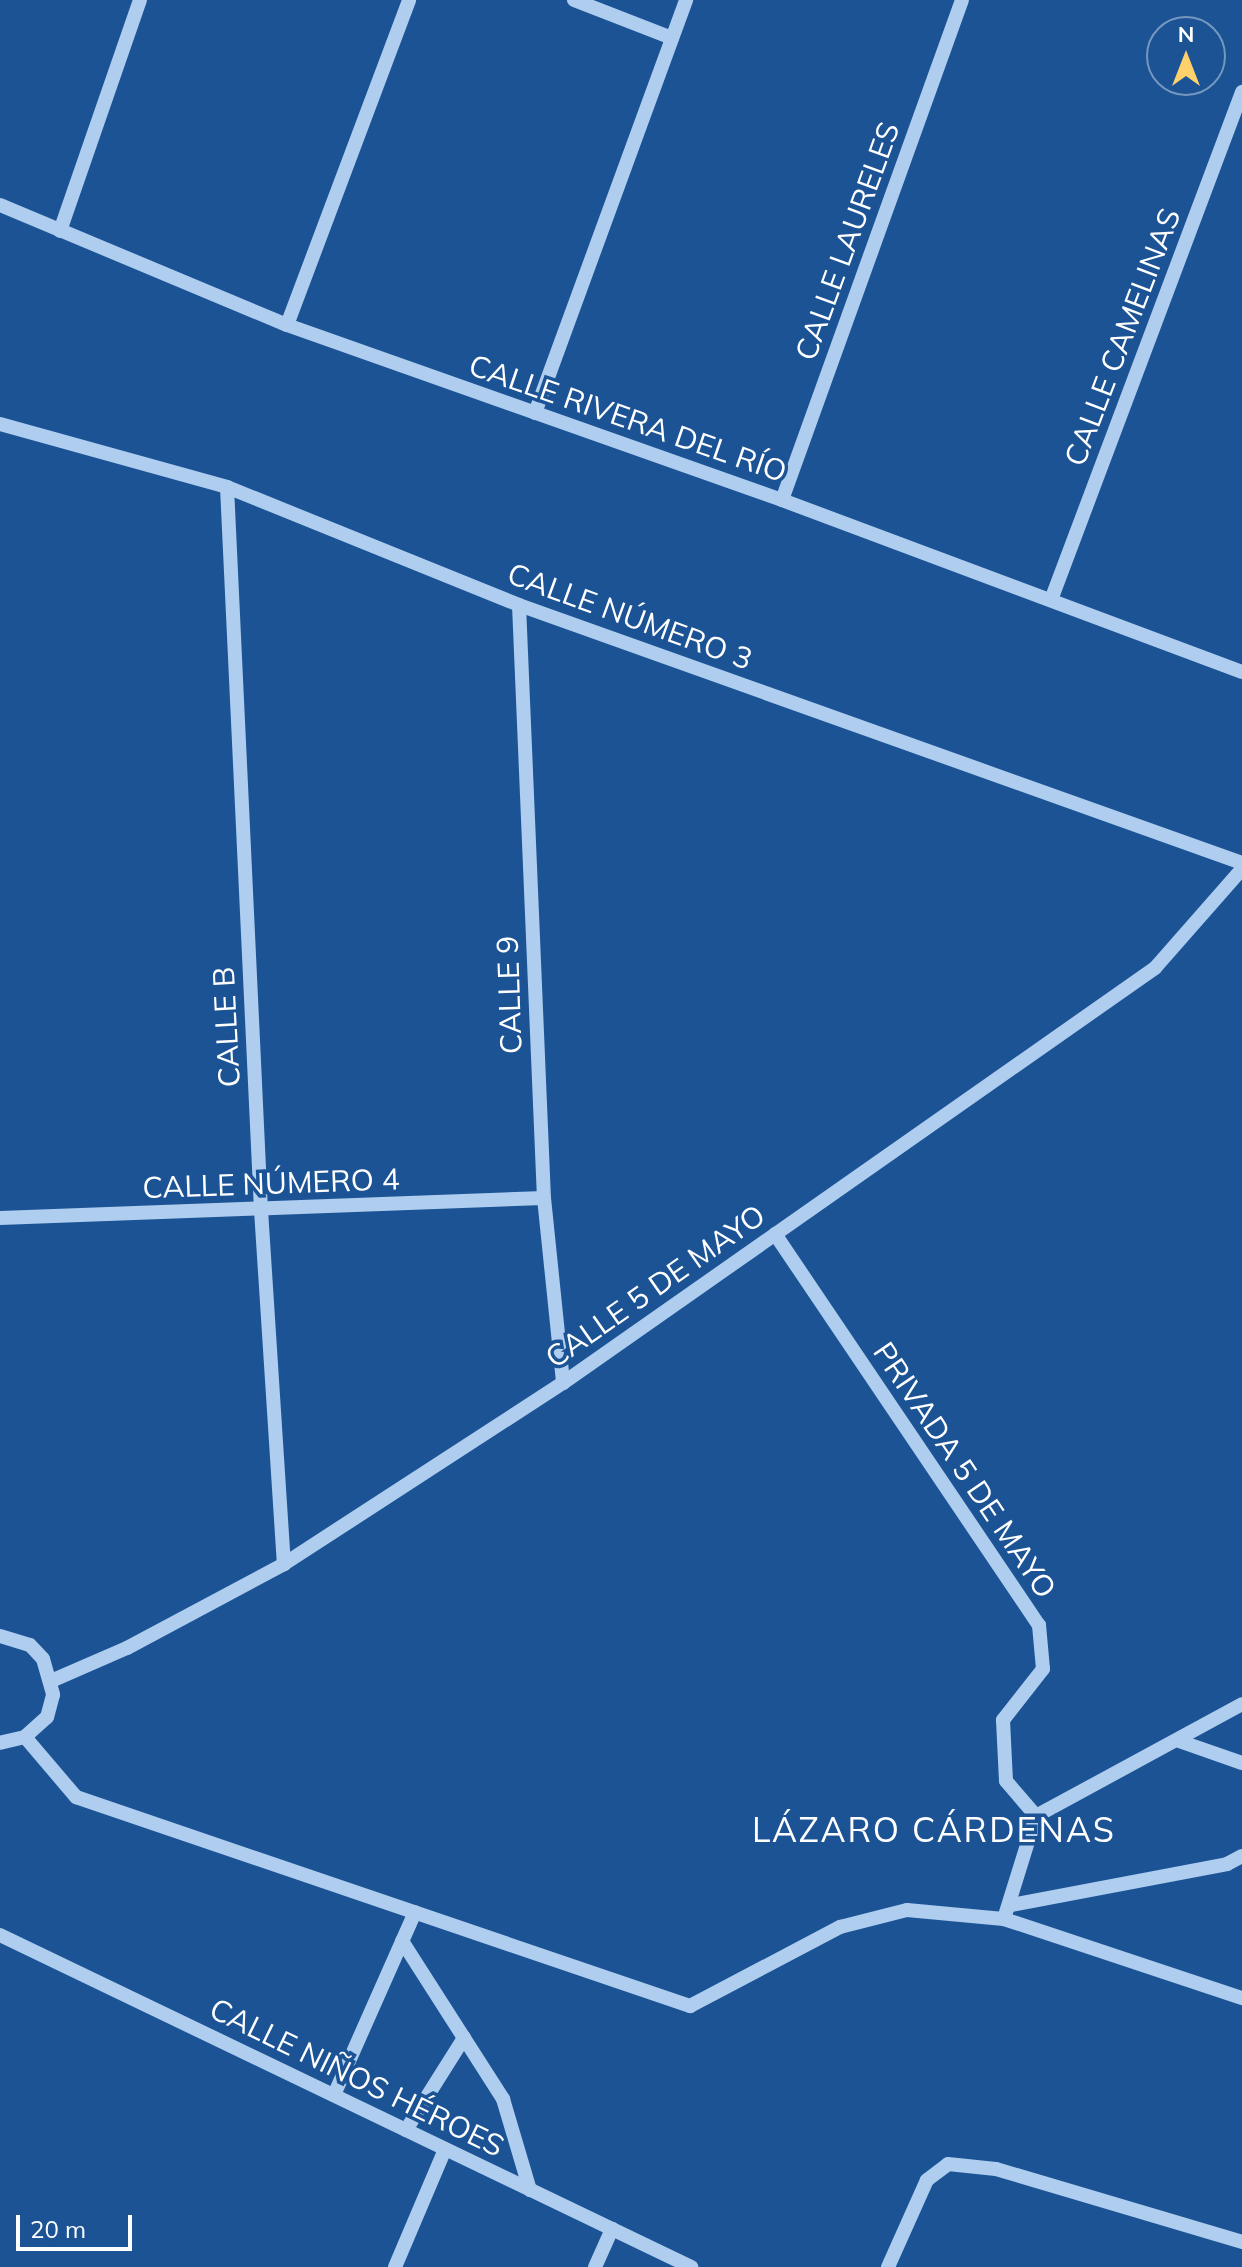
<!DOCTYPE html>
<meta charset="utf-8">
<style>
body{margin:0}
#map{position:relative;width:1242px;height:2267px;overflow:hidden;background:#1b5395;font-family:Mulish,sans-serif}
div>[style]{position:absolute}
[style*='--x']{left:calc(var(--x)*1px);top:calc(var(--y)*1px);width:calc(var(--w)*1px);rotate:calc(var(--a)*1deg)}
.minor>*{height:14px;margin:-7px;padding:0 7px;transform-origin:7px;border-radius:7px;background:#aecdef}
span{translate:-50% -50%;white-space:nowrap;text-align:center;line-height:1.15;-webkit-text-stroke:7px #1b5395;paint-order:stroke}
.street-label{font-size:30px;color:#fff}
.quarter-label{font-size:34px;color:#fff;letter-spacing:2px}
.north{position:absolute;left:1146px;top:16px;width:80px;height:80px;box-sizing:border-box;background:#1b5395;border:2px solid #7698bf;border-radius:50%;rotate:0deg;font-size:22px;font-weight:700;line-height:32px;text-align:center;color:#fff}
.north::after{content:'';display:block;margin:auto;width:28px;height:36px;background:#ffd16c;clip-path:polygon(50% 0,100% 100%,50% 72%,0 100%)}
.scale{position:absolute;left:16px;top:2215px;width:116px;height:36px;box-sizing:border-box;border:4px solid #fff;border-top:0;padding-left:10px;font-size:24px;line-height:28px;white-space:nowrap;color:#fff;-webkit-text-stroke:6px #1b5395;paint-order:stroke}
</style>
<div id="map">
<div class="minor">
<div style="--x:574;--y:0;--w:105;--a:21.2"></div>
<div style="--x:0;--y:205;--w:311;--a:22.7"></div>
<div style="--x:287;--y:325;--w:525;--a:19.47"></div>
<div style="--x:782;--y:500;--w:491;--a:20.5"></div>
<div style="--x:60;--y:231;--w:244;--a:-70.9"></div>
<div style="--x:287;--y:325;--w:347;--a:-69.4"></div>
<div style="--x:535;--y:413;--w:440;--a:-69.9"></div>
<div style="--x:0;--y:424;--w:236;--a:15.5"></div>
<div style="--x:227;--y:487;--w:315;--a:22"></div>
<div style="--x:519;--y:605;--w:768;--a:19.64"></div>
<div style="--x:227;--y:487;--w:724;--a:87.31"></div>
<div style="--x:261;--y:1210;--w:355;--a:86.3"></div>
<div style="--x:782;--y:500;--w:531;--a:-70.2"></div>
<div style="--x:1051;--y:600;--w:543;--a:-69.39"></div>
<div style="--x:519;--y:605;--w:594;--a:87.59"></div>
<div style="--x:544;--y:1198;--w:186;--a:84.1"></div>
<div style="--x:0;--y:1218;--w:544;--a:-2.11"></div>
<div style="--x:775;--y:1234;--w:472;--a:56"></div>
<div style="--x:1039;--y:1625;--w:44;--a:84.8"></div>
<div style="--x:1043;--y:1669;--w:65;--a:128.1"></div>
<div style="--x:1003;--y:1720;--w:61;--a:87.2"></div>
<div style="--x:1006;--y:1781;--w:46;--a:49.4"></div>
<div style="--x:1036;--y:1816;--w:108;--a:107.3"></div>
<div style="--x:0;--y:1636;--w:31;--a:17"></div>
<div style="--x:30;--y:1645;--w:19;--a:47"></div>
<div style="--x:43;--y:1659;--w:37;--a:74"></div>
<div style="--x:53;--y:1695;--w:23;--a:105"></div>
<div style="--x:47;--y:1717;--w:30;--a:138"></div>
<div style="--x:25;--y:1737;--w:26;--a:167"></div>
<div style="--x:51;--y:1681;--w:83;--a:-23.5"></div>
<div style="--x:127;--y:1648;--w:178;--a:-28.1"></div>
<div style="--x:284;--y:1564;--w:333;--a:-33"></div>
<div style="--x:563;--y:1383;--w:723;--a:-35.03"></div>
<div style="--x:1155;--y:968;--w:132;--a:-48.7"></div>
<div style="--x:25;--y:1737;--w:79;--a:49.6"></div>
<div style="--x:76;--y:1797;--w:649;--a:18.8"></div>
<div style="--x:690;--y:2006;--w:170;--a:-27.8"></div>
<div style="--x:840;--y:1927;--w:69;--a:-14.2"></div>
<div style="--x:907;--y:1910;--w:97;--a:5.3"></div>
<div style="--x:1004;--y:1919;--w:251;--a:18.4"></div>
<div style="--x:1179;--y:1741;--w:67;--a:19.2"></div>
<div style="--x:1036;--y:1816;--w:234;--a:-28.5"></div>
<div style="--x:1011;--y:1905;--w:220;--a:-10.7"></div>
<div style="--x:1227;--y:1864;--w:17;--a:-28"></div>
<div style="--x:0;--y:1935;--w:767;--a:25.66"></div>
<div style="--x:402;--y:1941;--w:188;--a:57.4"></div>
<div style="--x:503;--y:2099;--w:95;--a:73.5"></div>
<div style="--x:334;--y:2095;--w:200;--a:-66.1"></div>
<div style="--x:406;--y:2130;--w:109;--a:-57.8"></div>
<div style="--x:395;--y:2267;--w:128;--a:-67"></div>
<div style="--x:595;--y:2267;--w:42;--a:-65.9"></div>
<div style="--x:888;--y:2267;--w:95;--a:-65.9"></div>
<div style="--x:927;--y:2180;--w:26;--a:-37"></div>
<div style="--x:948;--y:2164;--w:48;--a:5.9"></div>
<div style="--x:996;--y:2169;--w:257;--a:16.5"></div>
</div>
<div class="street-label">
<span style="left:847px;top:241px;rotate:-70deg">CALLE LAURELES</span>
<span style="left:1122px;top:337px;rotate:-69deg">CALLE CAMELINAS</span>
<span style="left:628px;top:418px;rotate:19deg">CALLE RIVERA DEL RÍO</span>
<span style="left:630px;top:616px;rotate:20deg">CALLE NÚMERO 3</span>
<span style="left:509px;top:995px;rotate:-92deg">CALLE 9</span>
<span style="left:226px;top:1027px;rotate:-93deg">CALLE B</span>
<span style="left:271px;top:1183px;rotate:-2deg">CALLE NÚMERO 4</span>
<span style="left:655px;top:1286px;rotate:-35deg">CALLE 5 DE MAYO</span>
<span style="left:965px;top:1470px;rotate:56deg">PRIVADA 5 DE MAYO</span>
<span style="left:357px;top:2077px;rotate:26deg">CALLE NIÑOS HÉROES</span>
</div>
<div class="quarter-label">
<span style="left:934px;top:1830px">LÁZARO CÁRDENAS</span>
</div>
<div class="north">N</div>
<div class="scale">20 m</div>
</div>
